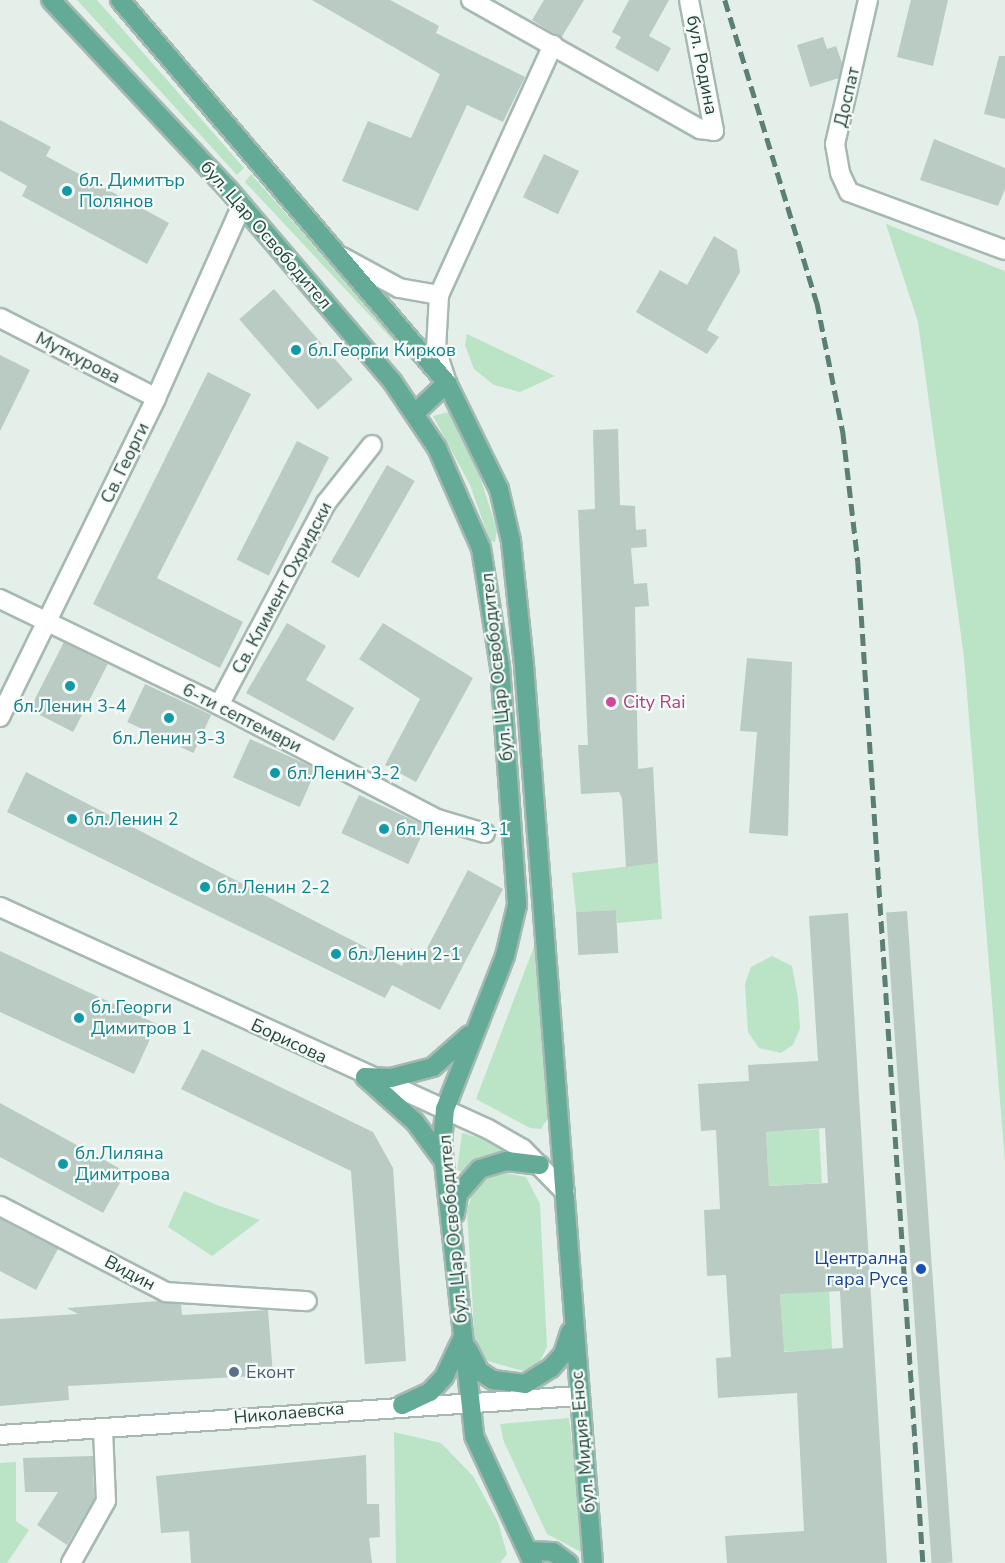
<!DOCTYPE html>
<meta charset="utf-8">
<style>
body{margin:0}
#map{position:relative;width:1005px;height:1563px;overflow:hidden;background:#e4efea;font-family:"Nunito Sans",sans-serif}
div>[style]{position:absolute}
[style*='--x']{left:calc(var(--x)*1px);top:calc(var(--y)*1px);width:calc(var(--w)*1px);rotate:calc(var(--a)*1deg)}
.green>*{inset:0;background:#bbe3c5;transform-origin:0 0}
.building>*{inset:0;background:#b9cbc3;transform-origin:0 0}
.roads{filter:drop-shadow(2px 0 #a6b8b2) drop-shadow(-2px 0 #a6b8b2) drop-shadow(0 2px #a6b8b2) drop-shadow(0 -2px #a6b8b2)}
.street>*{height:18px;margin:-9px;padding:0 9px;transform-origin:9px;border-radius:9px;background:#fff}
.secondary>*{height:18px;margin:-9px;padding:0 9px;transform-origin:9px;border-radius:9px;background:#fff}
.primary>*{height:18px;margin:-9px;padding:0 9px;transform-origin:9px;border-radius:9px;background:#63aa97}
.rail>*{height:4.5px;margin-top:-2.25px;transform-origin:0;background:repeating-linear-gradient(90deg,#5b7f75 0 12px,transparent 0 18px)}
.dots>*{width:16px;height:16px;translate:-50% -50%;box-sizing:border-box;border:3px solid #f6fbf8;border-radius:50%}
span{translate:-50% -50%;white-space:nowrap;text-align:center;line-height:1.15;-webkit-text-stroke:4.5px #f6fbf8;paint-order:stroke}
.street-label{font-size:18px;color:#21443a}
.culture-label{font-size:18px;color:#0d838f}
.left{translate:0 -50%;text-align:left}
.hotel-label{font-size:18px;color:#b23c85}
.transit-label{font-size:18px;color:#164399}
.right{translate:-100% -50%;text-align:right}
.service-label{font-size:18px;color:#4e5e75}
</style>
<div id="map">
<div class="green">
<div style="clip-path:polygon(77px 0,97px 0,244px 168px,237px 175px)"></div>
<div style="clip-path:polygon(251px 174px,366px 304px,419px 368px,245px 182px)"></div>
<div style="clip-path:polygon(886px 224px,1005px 271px,1005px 1162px,964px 657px,918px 322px)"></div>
<div style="clip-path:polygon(467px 334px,555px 376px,520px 392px,494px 385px,474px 369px,465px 345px)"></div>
<div style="clip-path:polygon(449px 412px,475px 461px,497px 530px,495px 542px,490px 541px,470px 485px,433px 416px)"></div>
<div style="clip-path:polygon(658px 863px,662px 919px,617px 923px,616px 910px,576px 912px,572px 873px)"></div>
<div style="clip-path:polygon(537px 939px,548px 1118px,541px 1129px,530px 1128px,476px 1099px)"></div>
<div style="clip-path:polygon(772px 956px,792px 966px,798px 998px,800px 1028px,793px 1045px,781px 1053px,759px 1048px,748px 1032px,745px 984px,751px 967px)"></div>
<div style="left:819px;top:1129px;width:54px;height:53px;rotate:87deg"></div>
<div style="clip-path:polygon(462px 1133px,505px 1145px,507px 1150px,484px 1157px,462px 1172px,457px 1170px)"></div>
<div style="clip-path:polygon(501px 1172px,526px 1177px,540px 1204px,547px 1347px,539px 1363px,523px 1371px,488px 1361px,475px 1345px,467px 1211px,472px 1195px,484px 1181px)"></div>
<div style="clip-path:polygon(184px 1191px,217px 1205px,260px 1220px,212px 1256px,168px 1227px)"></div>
<div style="left:829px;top:1291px;width:58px;height:49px;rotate:87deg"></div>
<div style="clip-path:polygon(569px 1418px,575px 1469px,581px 1552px,547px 1534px,504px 1442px,500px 1424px)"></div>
<div style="clip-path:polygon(394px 1432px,441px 1443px,473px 1476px,498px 1522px,507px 1554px,500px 1563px,396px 1563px)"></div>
<div style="clip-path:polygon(16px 1462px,16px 1521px,29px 1530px,7px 1563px,0 1563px,0 1463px)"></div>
</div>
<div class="building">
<div style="clip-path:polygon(312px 0,390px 0,439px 26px,436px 33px,525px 77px,503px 122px,467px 105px,418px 211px,342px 181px,368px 121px,411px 138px,440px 74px)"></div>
<div style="clip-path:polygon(544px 0,584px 0,561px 38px,532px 20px)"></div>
<div style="clip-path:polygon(629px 0,669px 0,649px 36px,671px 48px,658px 72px,615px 48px,621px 37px,612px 32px)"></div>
<div style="clip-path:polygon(911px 0,948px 0,933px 66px,897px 57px)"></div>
<div style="clip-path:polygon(823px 37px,827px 49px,836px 46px,842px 63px,839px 78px,810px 87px,797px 45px)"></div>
<div style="clip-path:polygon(999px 56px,1005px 56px,1005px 119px,984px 114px)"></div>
<div style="clip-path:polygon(0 120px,51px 147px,46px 156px,169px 223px,147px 264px,22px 196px,27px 186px,0 171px)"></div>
<div style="clip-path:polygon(934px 139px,1005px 168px,1005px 189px,998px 206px,920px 180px)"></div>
<div style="left:544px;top:154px;width:39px;height:48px;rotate:26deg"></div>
<div style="clip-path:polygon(714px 236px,737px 250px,740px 272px,707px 330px,719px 337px,707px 354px,636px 312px,660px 270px,687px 285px)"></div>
<div style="left:274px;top:289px;width:120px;height:46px;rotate:49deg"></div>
<div style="clip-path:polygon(0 355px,30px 370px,0 431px)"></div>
<div style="clip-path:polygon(208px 372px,251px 394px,157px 578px,243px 622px,220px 668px,93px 604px)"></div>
<div style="clip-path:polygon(618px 429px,620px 505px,635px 506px,636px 530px,646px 529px,647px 547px,631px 548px,634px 584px,647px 583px,649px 606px,635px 607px,638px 769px,653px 767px,658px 863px,626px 867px,622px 798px,619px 792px,581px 794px,578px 745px,588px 745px,578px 510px,595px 509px,593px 430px)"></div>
<div style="left:297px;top:441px;width:36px;height:133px;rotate:27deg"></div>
<div style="left:387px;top:465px;width:32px;height:112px;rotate:30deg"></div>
<div style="clip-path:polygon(287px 623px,326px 646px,306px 680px,354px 708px,334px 741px,246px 693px)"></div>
<div style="clip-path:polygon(383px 623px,473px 678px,416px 782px,385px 765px,420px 699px,359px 659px)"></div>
<div style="left:64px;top:642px;width:49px;height:76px;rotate:27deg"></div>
<div style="clip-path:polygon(747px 658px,792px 662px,788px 836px,749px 833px,757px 732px,740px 731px)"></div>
<div style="left:145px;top:684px;width:73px;height:42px;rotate:25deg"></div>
<div style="left:250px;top:739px;width:73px;height:42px;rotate:24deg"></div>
<div style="clip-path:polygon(26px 772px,402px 966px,411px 948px,424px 954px,468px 870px,503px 889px,440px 1010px,392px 985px,385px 998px,7px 812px)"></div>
<div style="left:359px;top:795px;width:74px;height:42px;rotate:25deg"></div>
<div style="left:616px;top:910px;width:43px;height:40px;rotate:87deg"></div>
<div style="left:907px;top:911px;width:653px;height:21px;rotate:86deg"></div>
<div style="clip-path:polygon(evenodd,848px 913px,887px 1563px,727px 1563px,725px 1536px,804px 1531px,797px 1393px,718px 1398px,716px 1358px,731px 1357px,726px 1275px,707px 1276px,704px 1210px,720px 1209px,716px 1130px,701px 1131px,698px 1084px,749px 1081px,748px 1065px,818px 1061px,809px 916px,848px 913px,825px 1128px,828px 1183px,769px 1186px,766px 1132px,825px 1128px,848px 913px,840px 1291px,843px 1348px,784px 1352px,780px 1294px,840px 1291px)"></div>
<div style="clip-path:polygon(0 951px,157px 1024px,134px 1074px,0 1012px)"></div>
<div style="clip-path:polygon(202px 1049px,373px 1132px,393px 1168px,406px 1361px,365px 1364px,351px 1171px,181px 1089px)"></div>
<div style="clip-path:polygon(0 1103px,126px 1172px,103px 1213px,0 1157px)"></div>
<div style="clip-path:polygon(0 1219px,58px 1249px,36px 1290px,0 1271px)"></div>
<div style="clip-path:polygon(159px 1301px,181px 1304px,182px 1315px,268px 1310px,273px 1375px,68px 1386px,69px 1400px,0 1406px,0 1319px,78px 1314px,67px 1308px)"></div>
<div style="clip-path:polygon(366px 1455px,367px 1504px,379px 1504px,380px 1537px,369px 1538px,372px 1563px,191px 1563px,189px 1531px,161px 1533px,156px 1476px)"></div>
<div style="clip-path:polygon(93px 1456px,94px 1499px,67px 1545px,37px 1525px,58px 1492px,25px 1492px,23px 1458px)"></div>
</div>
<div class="roads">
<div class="street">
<div style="--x:471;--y:0;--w:263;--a:29.4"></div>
<div style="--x:700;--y:129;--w:14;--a:8"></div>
<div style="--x:714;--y:131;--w:133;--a:-100.8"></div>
<div style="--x:868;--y:0;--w:148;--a:102.9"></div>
<div style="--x:835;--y:144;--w:29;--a:80"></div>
<div style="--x:840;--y:173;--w:21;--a:65"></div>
<div style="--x:849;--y:192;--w:166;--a:20.4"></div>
<div style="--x:342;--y:257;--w:65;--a:28.5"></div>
<div style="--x:399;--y:288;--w:41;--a:9.9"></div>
<div style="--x:0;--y:318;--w:175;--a:27.1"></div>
<div style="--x:447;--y:383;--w:36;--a:-108"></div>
<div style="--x:436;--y:349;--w:54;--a:-86.8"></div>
<div style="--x:439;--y:295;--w:275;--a:-65.5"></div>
<div style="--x:0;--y:599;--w:243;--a:25.8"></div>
<div style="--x:219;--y:705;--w:246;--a:27.6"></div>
<div style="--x:437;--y:819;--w:50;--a:16.3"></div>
<div style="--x:219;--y:705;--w:229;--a:-62.1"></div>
<div style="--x:326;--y:503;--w:74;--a:-51.6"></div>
<div style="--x:0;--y:717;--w:355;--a:-63.9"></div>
<div style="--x:156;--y:398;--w:211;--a:-66"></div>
<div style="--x:0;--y:1206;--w:187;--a:27.4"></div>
<div style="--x:166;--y:1292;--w:141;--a:3.7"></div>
<div style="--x:71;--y:1563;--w:71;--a:-60.6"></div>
<div style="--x:106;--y:1501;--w:72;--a:-92.4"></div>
</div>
<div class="secondary">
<div style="--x:0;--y:907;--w:536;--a:24.46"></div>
<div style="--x:488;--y:1129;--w:40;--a:29.7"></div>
<div style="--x:523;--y:1149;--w:60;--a:45.7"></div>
<div style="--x:0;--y:1435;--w:579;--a:-3.86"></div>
</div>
<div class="primary">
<div style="--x:51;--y:0;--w:259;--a:46.9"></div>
<div style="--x:228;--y:189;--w:253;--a:49.5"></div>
<div style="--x:392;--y:381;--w:81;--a:56.1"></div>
<div style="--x:437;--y:448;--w:109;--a:66.3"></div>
<div style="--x:481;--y:548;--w:120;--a:80.9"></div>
<div style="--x:500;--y:666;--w:240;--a:85.9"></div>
<div style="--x:517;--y:905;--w:52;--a:103.2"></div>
<div style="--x:505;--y:956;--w:164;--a:111.4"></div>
<div style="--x:445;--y:1109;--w:35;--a:95"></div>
<div style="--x:442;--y:1144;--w:294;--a:83.7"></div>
<div style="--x:474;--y:1436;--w:140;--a:65.1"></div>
<div style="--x:120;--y:0;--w:504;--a:49.51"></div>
<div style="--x:447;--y:383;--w:118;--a:63.9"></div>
<div style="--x:499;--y:489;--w:53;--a:77"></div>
<div style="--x:511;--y:541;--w:125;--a:84"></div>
<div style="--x:524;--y:665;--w:901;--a:85.61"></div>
<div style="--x:415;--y:413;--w:44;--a:-43.2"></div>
<div style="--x:365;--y:1077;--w:26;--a:2"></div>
<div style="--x:391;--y:1078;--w:43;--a:-14.7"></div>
<div style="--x:433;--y:1067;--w:48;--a:-41.6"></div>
<div style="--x:365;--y:1077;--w:67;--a:42"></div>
<div style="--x:415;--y:1122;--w:47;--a:53.6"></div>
<div style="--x:455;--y:1214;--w:20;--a:-81"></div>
<div style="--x:458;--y:1194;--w:33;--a:-49"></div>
<div style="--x:480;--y:1169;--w:28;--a:-17"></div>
<div style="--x:507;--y:1161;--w:33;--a:7"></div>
<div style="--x:468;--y:1349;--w:25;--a:63"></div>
<div style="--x:479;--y:1371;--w:17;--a:33"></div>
<div style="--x:493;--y:1380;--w:32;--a:7"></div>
<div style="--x:525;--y:1384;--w:31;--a:-32"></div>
<div style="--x:551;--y:1368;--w:18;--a:-49"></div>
<div style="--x:563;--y:1354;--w:23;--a:-72"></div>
<div style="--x:402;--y:1405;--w:31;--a:-25"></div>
<div style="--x:430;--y:1392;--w:21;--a:-47"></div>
<div style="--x:444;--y:1377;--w:42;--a:-64.7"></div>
<div style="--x:528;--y:1551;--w:25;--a:2"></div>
<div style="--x:553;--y:1552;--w:19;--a:36"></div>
</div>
</div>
<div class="rail">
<div style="--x:725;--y:0;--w:316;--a:73.1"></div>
<div style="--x:817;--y:302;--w:133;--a:78.7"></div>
<div style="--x:843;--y:432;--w:131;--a:83.4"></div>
<div style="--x:858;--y:562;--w:1003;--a:86.28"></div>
</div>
<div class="dots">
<div style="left:67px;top:191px;background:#0f9aa8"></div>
<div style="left:296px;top:350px;background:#0f9aa8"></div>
<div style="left:70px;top:686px;background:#0f9aa8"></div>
<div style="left:611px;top:702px;background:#d1479c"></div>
<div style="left:169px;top:718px;background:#0f9aa8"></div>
<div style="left:275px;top:773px;background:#0f9aa8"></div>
<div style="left:72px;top:819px;background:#0f9aa8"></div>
<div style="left:384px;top:829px;background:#0f9aa8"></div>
<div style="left:205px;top:887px;background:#0f9aa8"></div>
<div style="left:336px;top:954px;background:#0f9aa8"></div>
<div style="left:79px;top:1018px;background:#0f9aa8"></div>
<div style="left:63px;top:1164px;background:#0f9aa8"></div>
<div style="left:921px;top:1269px;background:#1a4fb4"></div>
<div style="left:234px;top:1372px;background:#5c6f8a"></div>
</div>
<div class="street-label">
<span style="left:702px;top:65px;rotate:79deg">бул. Родина</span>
<span style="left:847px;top:97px;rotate:-77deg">Доспат</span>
<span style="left:266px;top:235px;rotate:49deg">бул. Цар Освободител</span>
<span style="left:78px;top:358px;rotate:27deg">Муткурова</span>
<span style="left:125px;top:463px;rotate:-64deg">Св. Георги</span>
<span style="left:282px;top:588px;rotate:-62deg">Св. Климент Охридски</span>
<span style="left:497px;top:667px;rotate:-96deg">бул. Цар Освободител</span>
<span style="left:242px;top:718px;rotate:27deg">6-ти септември</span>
<span style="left:289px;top:1041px;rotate:25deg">Борисова</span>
<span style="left:453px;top:1229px;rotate:-95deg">бул. Цар Освободител</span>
<span style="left:130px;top:1273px;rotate:28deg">Видин</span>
<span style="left:289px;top:1413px;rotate:-5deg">Николаевска</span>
<span style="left:583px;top:1442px;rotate:-95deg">бул. Мидия-Енос</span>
</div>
<div class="culture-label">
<span class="left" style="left:79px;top:191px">бл. Димитър<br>Полянов</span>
<span class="left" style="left:308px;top:350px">бл.Георги Кирков</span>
<span style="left:70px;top:706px">бл.Ленин 3-4</span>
<span style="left:169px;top:738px">бл.Ленин 3-3</span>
<span class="left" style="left:287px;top:773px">бл.Ленин 3-2</span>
<span class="left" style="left:84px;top:819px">бл.Ленин 2</span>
<span class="left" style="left:396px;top:829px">бл.Ленин 3-1</span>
<span class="left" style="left:217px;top:887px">бл.Ленин 2-2</span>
<span class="left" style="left:348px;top:954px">бл.Ленин 2-1</span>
<span class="left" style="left:91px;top:1018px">бл.Георги<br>Димитров 1</span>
<span class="left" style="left:75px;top:1164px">бл.Лиляна<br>Димитрова</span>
</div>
<div class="hotel-label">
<span class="left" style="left:623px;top:702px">City Rai</span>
</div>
<div class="transit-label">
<span class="right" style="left:908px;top:1269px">Централна<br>гара Русе</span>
</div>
<div class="service-label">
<span class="left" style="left:246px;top:1372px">Еконт</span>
</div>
</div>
